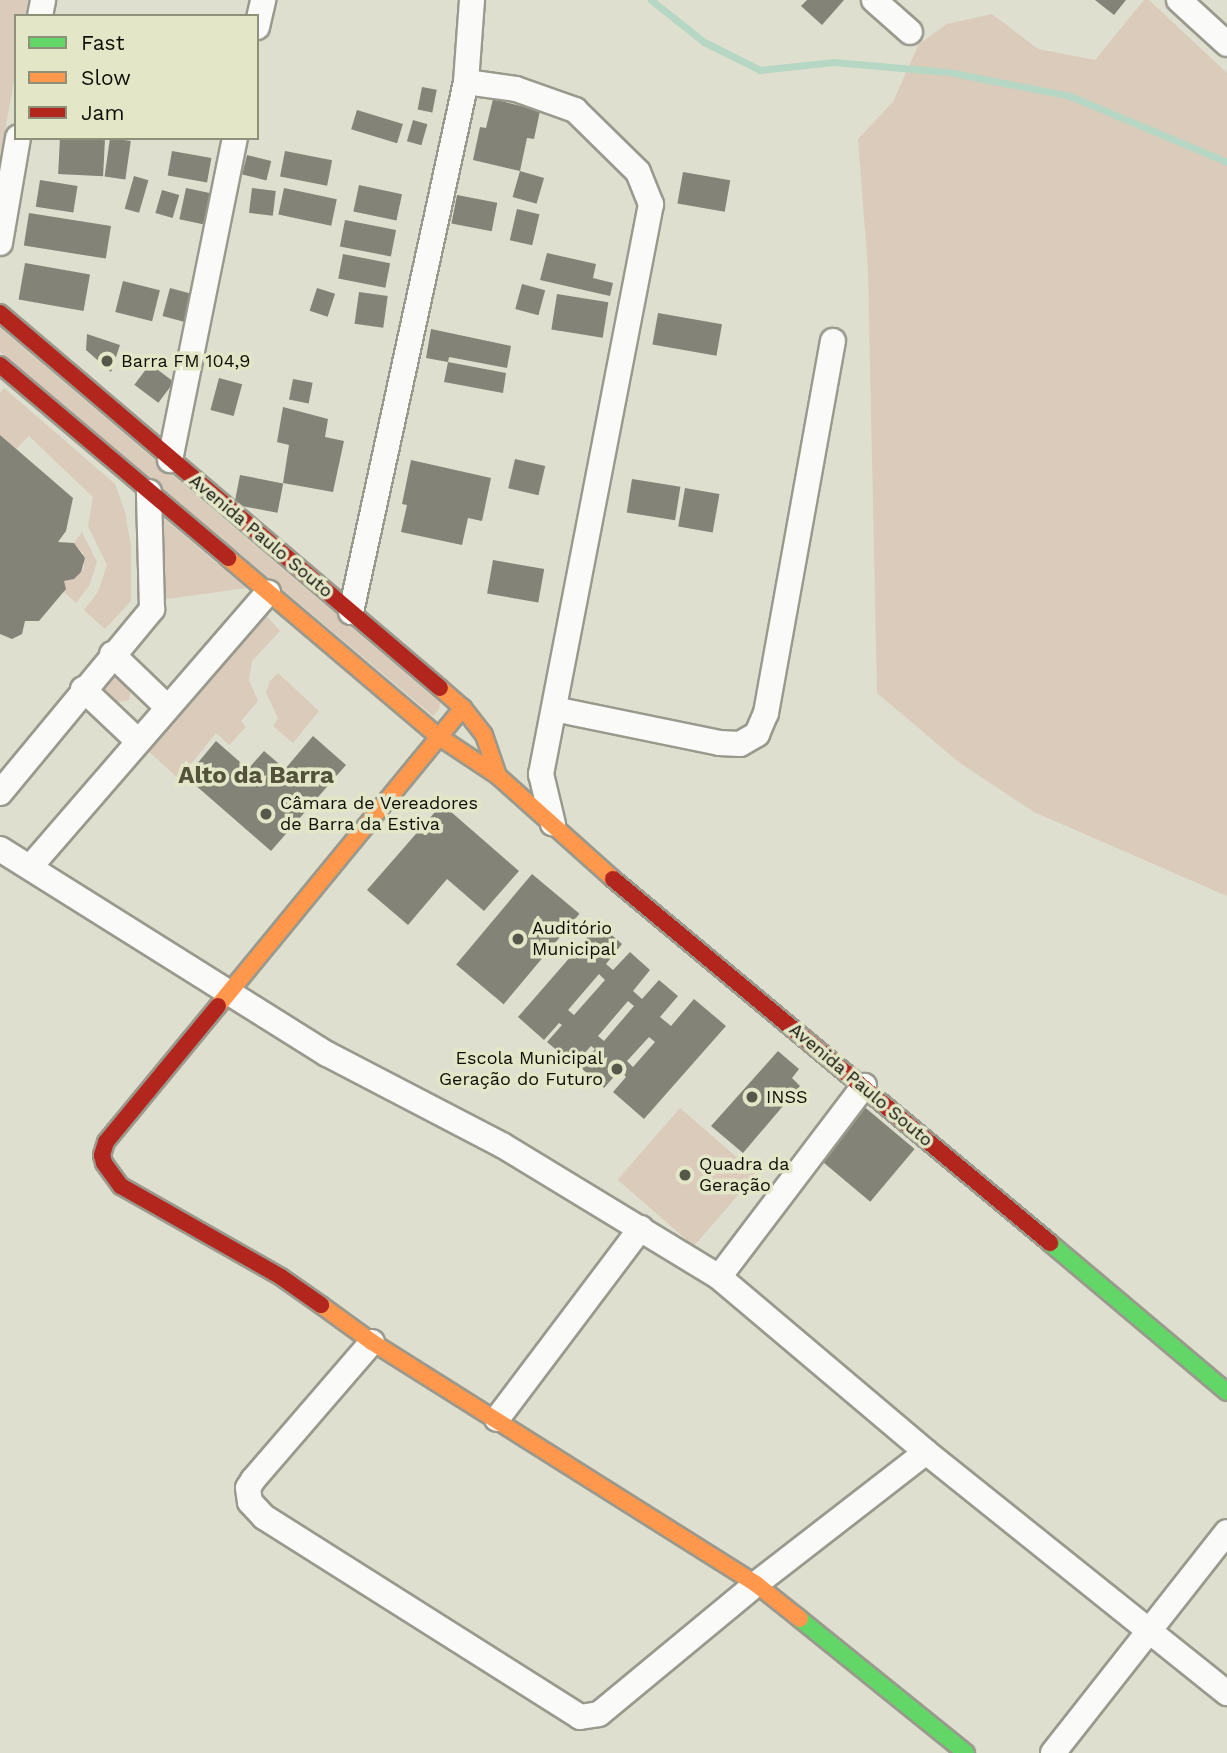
<!DOCTYPE html>
<meta charset="utf-8">
<style>
body{margin:0}
#map{position:relative;width:1227px;height:1753px;overflow:hidden;background:#dedfcf;font-family:"Work Sans",sans-serif}
div>[style]{position:absolute}
[style*='--x']{left:calc(var(--x)*1px);top:calc(var(--y)*1px);width:calc(var(--w)*1px);rotate:calc(var(--a)*1deg)}
.green>*{inset:0;background:#dacbbb;transform-origin:0 0}
.stream>*{height:7px;margin:-3.5px;padding:0 3.5px;transform-origin:3.5px;border-radius:3.5px;background:#b5d7c3}
.building>*{inset:0;background:#848377;transform-origin:0 0}
.roads{filter:drop-shadow(2px 0 #99998d) drop-shadow(-2px 0 #99998d) drop-shadow(0 2px #99998d) drop-shadow(0 -2px #99998d)}
.street>*{height:24px;margin:-12px;padding:0 12px;transform-origin:12px;border-radius:12px;background:#fafaf8}
.fast>*{height:16px;margin:-8px;padding:0 8px;transform-origin:8px;border-radius:8px;background:#63d668}
.slow>*{height:16px;margin:-8px;padding:0 8px;transform-origin:8px;border-radius:8px;background:#ff974d}
.jam>*{height:16px;margin:-8px;padding:0 8px;transform-origin:8px;border-radius:8px;background:#b3261e}
.dots>*{width:19px;height:19px;translate:-50% -50%;box-sizing:border-box;border:4px solid #e4e6c8;border-radius:50%}
span{translate:-50% -50%;white-space:nowrap;text-align:center;line-height:1.15;-webkit-text-stroke:7px #e4e6c8;paint-order:stroke}
.poi-label{font-size:18px;color:#0f0f06}
.left{translate:0 -50%;text-align:left}
.right{translate:-100% -50%;text-align:right}
.street-label{font-size:18px;color:#0f0f06}
.district-label{font-size:24px;color:#52533a;font-weight:700}
.legend{position:absolute;left:14px;top:14px;width:245px;height:126px;box-sizing:border-box;background:#e4e6c8;border:2px solid #8f907a;margin:0;padding:9px 12px;list-style:none;font-size:21px;color:#0f0f06}
.legend li{display:flex;align-items:center;gap:14px;height:35px}
.legend b{width:35px;border:2px solid #8f907a}
</style>
<div id="map">
<div class="green">
<div style="clip-path:polygon(0 0,28px 0,25px 16px,16px 16px,16px 70px,0 158px)"></div>
<div style="clip-path:polygon(1144px 0,1149px 0,1227px 73px,1227px 896px,1034px 812px,960px 763px,877px 693px,868px 269px,858px 139px,893px 102px,919px 44px,947px 24px,992px 14px,1038px 49px,1095px 60px)"></div>
<div style="clip-path:polygon(0 328px,440px 703px,439px 710px,433px 716px,0 352px)"></div>
<div style="clip-path:polygon(4px 388px,115px 484px,125px 512px,131px 546px,131px 601px,105px 629px,84px 610px,98px 592px,107px 565px,88px 526px,93px 497px,29px 436px,16px 449px,0 435px,0 393px)"></div>
<div style="clip-path:polygon(156px 512px,246px 588px,160px 600px)"></div>
<div style="clip-path:polygon(82px 532px,97px 562px,89px 586px,76px 603px,63px 591px,64px 581px,74px 579px,84px 568px,83px 553px,74px 543px)"></div>
<div style="clip-path:polygon(263px 612px,280px 631px,252px 661px,249px 680px,258px 701px,241px 721px,246px 727px,229px 745px,216px 733px,179px 779px,146px 749px)"></div>
<div style="clip-path:polygon(111px 671px,131px 689px,129px 700px,118px 702px,98px 686px)"></div>
<div style="clip-path:polygon(278px 673px,319px 711px,293px 743px,273px 726px,278px 718px,266px 693px,270px 681px)"></div>
<div style="left:680px;top:1108px;width:101px;height:95px;rotate:41deg"></div>
</div>
<div class="stream">
<div style="--x:651;--y:0;--w:68;--a:38.4"></div>
<div style="--x:704;--y:42;--w:63;--a:26.6"></div>
<div style="--x:760;--y:70;--w:74;--a:-6.2"></div>
<div style="--x:834;--y:62;--w:114;--a:5"></div>
<div style="--x:948;--y:72;--w:124;--a:11.1"></div>
<div style="--x:1070;--y:96;--w:170;--a:22.8"></div>
</div>
<div class="building">
<div style="clip-path:polygon(807px 0,844px 0,822px 25px,801px 6px)"></div>
<div style="clip-path:polygon(1095px 0,1126px 0,1114px 15px)"></div>
<div style="left:422px;top:87px;width:15px;height:23px;rotate:11deg"></div>
<div style="clip-path:polygon(493px 99px,540px 111px,534px 139px,527px 138px,520px 171px,473px 160px,480px 127px,486px 128px)"></div>
<div style="left:357px;top:110px;width:48px;height:20px;rotate:17deg"></div>
<div style="left:413px;top:120px;width:15px;height:22px;rotate:16deg"></div>
<div style="left:60px;top:138px;width:45px;height:36px;rotate:3deg"></div>
<div style="left:110px;top:138px;width:21px;height:39px;rotate:8deg"></div>
<div style="left:172px;top:151px;width:40px;height:25px;rotate:10deg"></div>
<div style="left:285px;top:151px;width:48px;height:26px;rotate:11deg"></div>
<div style="left:247px;top:155px;width:25px;height:20px;rotate:14deg"></div>
<div style="left:520px;top:171px;width:25px;height:27px;rotate:16deg"></div>
<div style="left:683px;top:172px;width:48px;height:32px;rotate:10deg"></div>
<div style="left:134px;top:176px;width:15px;height:34px;rotate:16deg"></div>
<div style="left:40px;top:180px;width:38px;height:27px;rotate:9deg"></div>
<div style="left:359px;top:185px;width:44px;height:27px;rotate:12deg"></div>
<div style="left:186px;top:188px;width:29px;height:32px;rotate:12deg"></div>
<div style="left:252px;top:188px;width:24px;height:25px;rotate:7deg"></div>
<div style="left:284px;top:188px;width:54px;height:27px;rotate:12deg"></div>
<div style="left:162px;top:190px;width:18px;height:24px;rotate:16deg"></div>
<div style="left:457px;top:195px;width:41px;height:29px;rotate:11deg"></div>
<div style="left:517px;top:209px;width:23px;height:32px;rotate:13deg"></div>
<div style="left:29px;top:213px;width:83px;height:33px;rotate:9deg"></div>
<div style="left:345px;top:220px;width:52px;height:27px;rotate:11deg"></div>
<div style="clip-path:polygon(547px 253px,596px 264px,593px 278px,613px 283px,610px 296px,540px 280px)"></div>
<div style="left:343px;top:254px;width:48px;height:25px;rotate:11deg"></div>
<div style="left:25px;top:263px;width:66px;height:37px;rotate:10deg"></div>
<div style="left:123px;top:281px;width:38px;height:32px;rotate:14deg"></div>
<div style="left:522px;top:284px;width:24px;height:26px;rotate:15deg"></div>
<div style="left:170px;top:288px;width:23px;height:29px;rotate:15deg"></div>
<div style="left:317px;top:288px;width:19px;height:24px;rotate:18deg"></div>
<div style="left:359px;top:292px;width:29px;height:32px;rotate:8deg"></div>
<div style="left:557px;top:294px;width:52px;height:36px;rotate:9deg"></div>
<div style="left:658px;top:313px;width:65px;height:32px;rotate:10deg"></div>
<div style="clip-path:polygon(431px 329px,511px 346px,507px 368px,449px 357px,448px 362px,506px 373px,503px 393px,444px 382px,448px 362px,426px 358px)"></div>
<div style="clip-path:polygon(87px 334px,120px 345px,111px 372px,86px 350px)"></div>
<div style="left:150px;top:364px;width:30px;height:26px;rotate:37deg"></div>
<div style="left:219px;top:378px;width:24px;height:33px;rotate:15deg"></div>
<div style="left:293px;top:379px;width:20px;height:21px;rotate:11deg"></div>
<div style="clip-path:polygon(283px 407px,328px 419px,325px 437px,344px 441px,333px 492px,283px 483px,289px 445px,277px 442px)"></div>
<div style="clip-path:polygon(0 435px,73px 498px,66px 531px,58px 542px,74px 543px,85px 558px,81px 572px,74px 579px,64px 581px,66px 589px,39px 621px,25px 621px,22px 634px,12px 639px,0 634px)"></div>
<div style="left:515px;top:459px;width:31px;height:30px;rotate:13deg"></div>
<div style="clip-path:polygon(411px 460px,491px 478px,482px 521px,468px 518px,462px 545px,401px 532px,407px 505px,402px 504px)"></div>
<div style="left:240px;top:475px;width:44px;height:30px;rotate:11deg"></div>
<div style="left:632px;top:479px;width:49px;height:34px;rotate:9deg"></div>
<div style="left:685px;top:488px;width:35px;height:39px;rotate:10deg"></div>
<div style="left:493px;top:560px;width:52px;height:34px;rotate:10deg"></div>
<div style="clip-path:polygon(313px 736px,346px 765px,271px 851px,186px 777px,216px 741px,248px 769px,264px 751px,285px 769px)"></div>
<div style="clip-path:polygon(442px 804px,519px 871px,484px 911px,447px 879px,408px 925px,367px 890px)"></div>
<div style="left:532px;top:874px;width:62px;height:118px;rotate:40deg"></div>
<div style="clip-path:polygon(evenodd,599px 924px,622px 944px,606px 964px,613px 970px,630px 952px,650px 970px,633px 991px,642px 999px,659px 980px,678px 996px,660px 1017px,671px 1026px,694px 999px,726px 1026px,644px 1119px,613px 1092px,626px 1077px,620px 1070px,604px 1088px,580px 1067px,595px 1049px,591px 1046px,574px 1065px,547px 1042px,562px 1025px,559px 1023px,544px 1040px,518px 1017px,599px 924px,599px 974px,605px 980px,574px 1015px,568px 1010px,599px 974px,599px 924px,628px 1001px,634px 1006px,604px 1041px,598px 1036px,628px 1001px,599px 924px,649px 1037px,655px 1042px,633px 1067px,627px 1061px,649px 1037px)"></div>
<div style="clip-path:polygon(778px 1051px,799px 1069px,792px 1078px,800px 1086px,743px 1153px,711px 1126px)"></div>
<div style="left:861px;top:1104px;width:70px;height:69px;rotate:40deg"></div>
</div>
<div class="roads">
<div class="street">
<div style="--x:874;--y:0;--w:48;--a:41.6"></div>
<div style="--x:1179;--y:0;--w:65;--a:42.5"></div>
<div style="--x:40;--y:16;--w:16;--a:-79"></div>
<div style="--x:257;--y:27;--w:28;--a:-77"></div>
<div style="--x:466;--y:82;--w:50;--a:8"></div>
<div style="--x:516;--y:89;--w:63;--a:19.6"></div>
<div style="--x:575;--y:110;--w:88;--a:44.5"></div>
<div style="--x:638;--y:172;--w:35;--a:68"></div>
<div style="--x:651;--y:204;--w:581;--a:100.92"></div>
<div style="--x:541;--y:774;--w:51;--a:76.5"></div>
<div style="--x:0;--y:243;--w:107;--a:-80.3"></div>
<div style="--x:170;--y:460;--w:328;--a:-78.6"></div>
<div style="--x:351;--y:612;--w:542;--a:-77.76"></div>
<div style="--x:466;--y:82;--w:82;--a:-85.8"></div>
<div style="--x:112;--y:654;--w:76;--a:43.9"></div>
<div style="--x:83;--y:689;--w:76;--a:43.4"></div>
<div style="--x:554;--y:709;--w:168;--a:11.6"></div>
<div style="--x:719;--y:743;--w:21;--a:3"></div>
<div style="--x:740;--y:744;--w:20;--a:-30"></div>
<div style="--x:757;--y:734;--w:23;--a:-67"></div>
<div style="--x:766;--y:713;--w:378;--a:-79.8"></div>
<div style="--x:0;--y:793;--w:239;--a:-50.4"></div>
<div style="--x:152;--y:609;--w:117;--a:-91.5"></div>
<div style="--x:0;--y:849;--w:386;--a:32.1"></div>
<div style="--x:327;--y:1054;--w:197;--a:27.5"></div>
<div style="--x:502;--y:1145;--w:254;--a:31.3"></div>
<div style="--x:719;--y:1277;--w:271;--a:40.2"></div>
<div style="--x:926;--y:1452;--w:386;--a:38.7"></div>
<div style="--x:31;--y:866;--w:362;--a:-49.1"></div>
<div style="--x:719;--y:1277;--w:240;--a:-52.8"></div>
<div style="--x:372;--y:1342;--w:182;--a:130.8"></div>
<div style="--x:253;--y:1480;--w:9;--a:122"></div>
<div style="--x:248;--y:1488;--w:14;--a:82"></div>
<div style="--x:250;--y:1502;--w:21;--a:47"></div>
<div style="--x:264;--y:1517;--w:374;--a:32.3"></div>
<div style="--x:580;--y:1717;--w:19;--a:-9"></div>
<div style="--x:599;--y:1714;--w:204;--a:-39.6"></div>
<div style="--x:756;--y:1584;--w:215;--a:-37.8"></div>
<div style="--x:497;--y:1419;--w:239;--a:-53"></div>
<div style="--x:1053;--y:1753;--w:281;--a:-51.8"></div>
</div>
<div class="fast">
<div style="--x:1050;--y:1243;--w:231;--a:40.1"></div>
<div style="--x:800;--y:1619;--w:213;--a:38.9"></div>
</div>
<div class="slow">
<div style="--x:228;--y:558;--w:275;--a:40.3"></div>
<div style="--x:438;--y:736;--w:72;--a:33.7"></div>
<div style="--x:498;--y:776;--w:154;--a:41.8"></div>
<div style="--x:440;--y:688;--w:30;--a:41"></div>
<div style="--x:463;--y:708;--w:34;--a:52"></div>
<div style="--x:484;--y:735;--w:43;--a:71.1"></div>
<div style="--x:218;--y:1006;--w:386;--a:-50.6"></div>
<div style="--x:321;--y:1305;--w:63;--a:36"></div>
<div style="--x:372;--y:1342;--w:454;--a:32.2"></div>
<div style="--x:756;--y:1584;--w:56;--a:38.5"></div>
</div>
<div class="jam">
<div style="--x:0;--y:313;--w:578;--a:40.44"></div>
<div style="--x:0;--y:365;--w:299;--a:40.2"></div>
<div style="--x:613;--y:879;--w:569;--a:39.79"></div>
<div style="--x:218;--y:1006;--w:176;--a:129.5"></div>
<div style="--x:106;--y:1142;--w:14;--a:107"></div>
<div style="--x:102;--y:1155;--w:8;--a:76"></div>
<div style="--x:104;--y:1163;--w:29;--a:54"></div>
<div style="--x:121;--y:1186;--w:184;--a:29.6"></div>
<div style="--x:281;--y:1277;--w:49;--a:35"></div>
</div>
</div>
<div class="dots">
<div style="left:107px;top:361px;background:#57584c"></div>
<div style="left:266px;top:814px;background:#57584c"></div>
<div style="left:518px;top:939px;background:#57584c"></div>
<div style="left:617px;top:1069px;background:#57584c"></div>
<div style="left:752px;top:1097px;background:#57584c"></div>
<div style="left:685px;top:1175px;background:#57584c"></div>
</div>
<div class="poi-label">
<span class="left" style="left:121px;top:361px">Barra FM 104,9</span>
<span class="left" style="left:280px;top:814px">Câmara de Vereadores<br>de Barra da Estiva</span>
<span class="left" style="left:532px;top:939px">Auditório<br>Municipal</span>
<span class="right" style="left:603px;top:1069px">Escola Municipal<br>Geração do Futuro</span>
<span class="left" style="left:766px;top:1097px">INSS</span>
<span class="left" style="left:699px;top:1175px">Quadra da<br>Geração</span>
</div>
<div class="street-label">
<span style="left:261px;top:536px;rotate:40deg">Avenida Paulo Souto</span>
<span style="left:861px;top:1085px;rotate:40deg">Avenida Paulo Souto</span>
</div>
<div class="district-label">
<span style="left:256px;top:776px">Alto da Barra</span>
</div>
<ul class="legend">
<li><b style="height:9px;background:#63d668"></b>Fast</li>
<li><b style="height:9px;background:#ff974d"></b>Slow</li>
<li><b style="height:9px;background:#b3261e"></b>Jam</li>
</ul>
</div>
